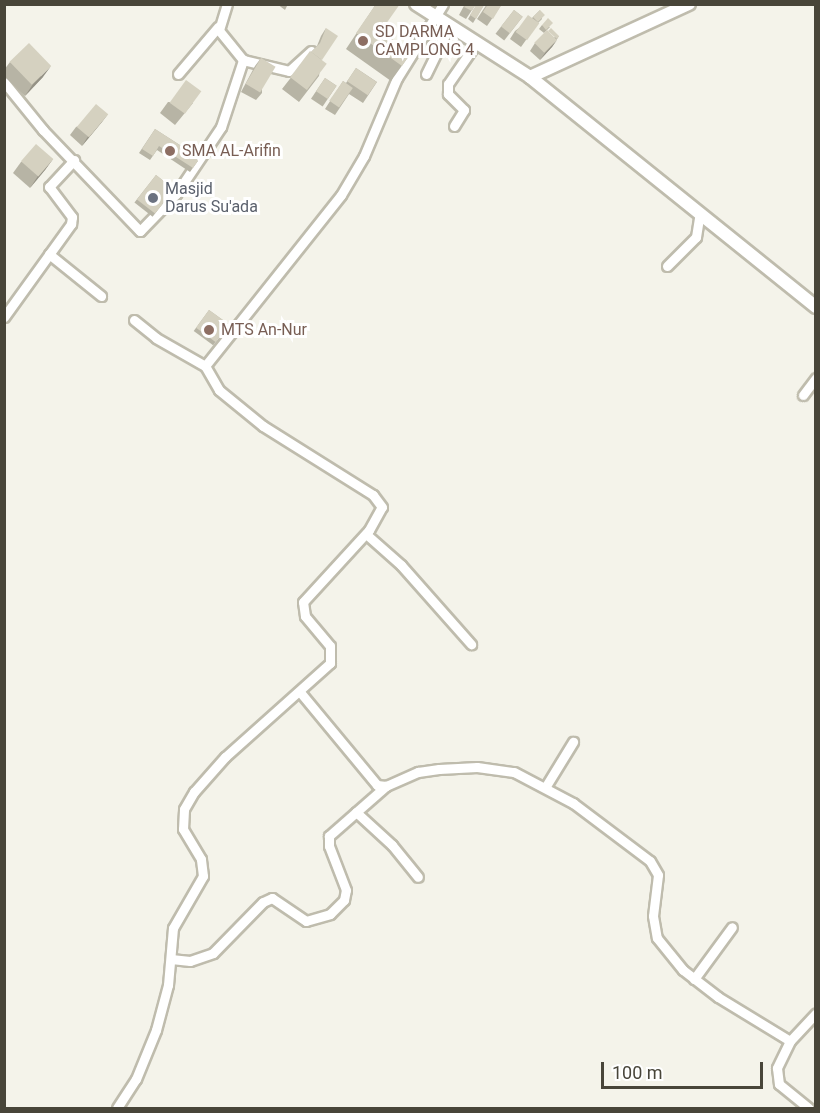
<!DOCTYPE html>
<style>
body{margin:0}
#map{position:relative;width:820px;height:1113px;overflow:hidden;background:#f4f3ea;font-family:Roboto,sans-serif}
div>[style]{position:absolute}
[style*='--x']{left:calc(var(--x)*1px);top:calc(var(--y)*1px);width:calc(var(--w)*1px);rotate:calc(var(--a)*1deg)}
.roads{filter:drop-shadow(2px 0 #bfbcad) drop-shadow(-2px 0 #bfbcad) drop-shadow(0 2px #bfbcad) drop-shadow(0 -2px #bfbcad)}
.minor>*{height:9px;margin:-4.5px;padding:0 4.5px;transform-origin:4.5px;border-radius:4.5px;background:#fff}
.tertiary>*{height:12px;margin:-6px;padding:0 6px;transform-origin:6px;border-radius:6px;background:#fff}
.wall>*{inset:0;background:#b7b4a5;transform-origin:0 0}
.shaded-wall>*{inset:0;background:#959286}
.building>*{inset:0;background:#d5d1c0;transform-origin:0 0}
.dots>*{width:16px;height:16px;translate:-50% -50%;box-sizing:border-box;border:3px solid #fff;border-radius:50%}
span{translate:-50% -50%;white-space:nowrap;text-align:center;line-height:1.15;-webkit-text-stroke:6px #fff;paint-order:stroke}
.education-label{font-size:16px;color:#785e54}
.left{translate:0 -50%;text-align:left}
.worship-label{font-size:16px;color:#5b616d}
.frame{position:absolute;inset:0;border:6px solid #484539;pointer-events:none}
.scale{position:absolute;left:601px;top:1062px;width:162px;height:27px;box-sizing:border-box;border:3px solid #484539;border-top:0;padding-left:8px;font-size:18px;line-height:21px;white-space:nowrap;color:#484539;-webkit-text-stroke:4px #fff;paint-order:stroke}
</style>
<div id="map">
<div class="roads">
<div class="minor">
<div style="--x:243;--y:60;--w:47;--a:13.4"></div>
<div style="--x:289;--y:71;--w:30;--a:-42"></div>
<div style="--x:178;--y:74;--w:62;--a:-49.6"></div>
<div style="--x:426;--y:74;--w:55;--a:-63.9"></div>
<div style="--x:4;--y:82;--w:62;--a:50.9"></div>
<div style="--x:43;--y:130;--w:140;--a:46.2"></div>
<div style="--x:140;--y:231;--w:52;--a:-45.8"></div>
<div style="--x:176;--y:194;--w:81;--a:-56.1"></div>
<div style="--x:221;--y:127;--w:71;--a:-71.8"></div>
<div style="--x:243;--y:60;--w:38;--a:-129"></div>
<div style="--x:219;--y:30;--w:27;--a:-73"></div>
<div style="--x:454;--y:126;--w:19;--a:-58"></div>
<div style="--x:464;--y:110;--w:23;--a:-135"></div>
<div style="--x:448;--y:94;--w:10;--a:-90"></div>
<div style="--x:448;--y:84;--w:51;--a:-55.4"></div>
<div style="--x:49;--y:254;--w:67;--a:38.9"></div>
<div style="--x:667;--y:266;--w:41;--a:-45"></div>
<div style="--x:696;--y:237;--w:24;--a:-81"></div>
<div style="--x:4;--y:317;--w:115;--a:-54.2"></div>
<div style="--x:71;--y:224;--w:7;--a:-82"></div>
<div style="--x:72;--y:217;--w:38;--a:-127"></div>
<div style="--x:49;--y:187;--w:37;--a:-47"></div>
<div style="--x:134;--y:320;--w:28;--a:39"></div>
<div style="--x:156;--y:338;--w:56;--a:29.7"></div>
<div style="--x:803;--y:395;--w:21;--a:-53"></div>
<div style="--x:366;--y:534;--w:47;--a:41.5"></div>
<div style="--x:401;--y:565;--w:106;--a:48.5"></div>
<div style="--x:300;--y:692;--w:121;--a:50.4"></div>
<div style="--x:377;--y:785;--w:9;--a:6"></div>
<div style="--x:386;--y:786;--w:35;--a:-24"></div>
<div style="--x:418;--y:772;--w:21;--a:-8"></div>
<div style="--x:439;--y:769;--w:38;--a:-3"></div>
<div style="--x:477;--y:767;--w:37;--a:8"></div>
<div style="--x:514;--y:772;--w:67;--a:27.7"></div>
<div style="--x:573;--y:803;--w:96;--a:37"></div>
<div style="--x:650;--y:861;--w:16;--a:60"></div>
<div style="--x:658;--y:875;--w:41;--a:97"></div>
<div style="--x:653;--y:916;--w:22;--a:80"></div>
<div style="--x:657;--y:938;--w:41;--a:50.9"></div>
<div style="--x:683;--y:970;--w:44;--a:37.6"></div>
<div style="--x:718;--y:997;--w:84;--a:31.4"></div>
<div style="--x:790;--y:1041;--w:30;--a:116"></div>
<div style="--x:777;--y:1068;--w:16;--a:83"></div>
<div style="--x:779;--y:1084;--w:38;--a:39"></div>
<div style="--x:546;--y:786;--w:52;--a:-58.5"></div>
<div style="--x:356;--y:812;--w:49;--a:42.5"></div>
<div style="--x:392;--y:845;--w:41;--a:50.9"></div>
<div style="--x:171;--y:959;--w:19;--a:6"></div>
<div style="--x:190;--y:961;--w:24;--a:-19"></div>
<div style="--x:213;--y:953;--w:71;--a:-45.6"></div>
<div style="--x:263;--y:902;--w:10;--a:-24"></div>
<div style="--x:272;--y:898;--w:41;--a:34.1"></div>
<div style="--x:306;--y:921;--w:25;--a:-16"></div>
<div style="--x:330;--y:914;--w:20;--a:-45"></div>
<div style="--x:344;--y:900;--w:10;--a:-79"></div>
<div style="--x:346;--y:890;--w:47;--a:-111.1"></div>
<div style="--x:329;--y:846;--w:10;--a:-90"></div>
<div style="--x:329;--y:836;--w:76;--a:-41.3"></div>
<div style="--x:694;--y:979;--w:64;--a:-53.8"></div>
<div style="--x:790;--y:1041;--w:38;--a:-47"></div>
<div style="--x:117;--y:1108;--w:35;--a:-57"></div>
<div style="--x:136;--y:1079;--w:53;--a:-67.8"></div>
<div style="--x:156;--y:1030;--w:47;--a:-75.1"></div>
<div style="--x:168;--y:985;--w:57;--a:-85"></div>
<div style="--x:173;--y:928;--w:60;--a:-60"></div>
<div style="--x:203;--y:876;--w:17;--a:-97"></div>
<div style="--x:201;--y:859;--w:35;--a:-121"></div>
<div style="--x:183;--y:829;--w:20;--a:-87"></div>
<div style="--x:184;--y:809;--w:20;--a:-60"></div>
<div style="--x:194;--y:792;--w:47;--a:-48.5"></div>
<div style="--x:225;--y:757;--w:141;--a:-41.8"></div>
<div style="--x:330;--y:663;--w:17;--a:-90"></div>
<div style="--x:330;--y:646;--w:39;--a:-130"></div>
<div style="--x:305;--y:616;--w:14;--a:-98"></div>
<div style="--x:303;--y:602;--w:98;--a:-47.5"></div>
<div style="--x:369;--y:530;--w:26;--a:-61"></div>
<div style="--x:382;--y:507;--w:15;--a:-127"></div>
<div style="--x:373;--y:495;--w:130;--a:-147.9"></div>
<div style="--x:263;--y:426;--w:57;--a:-140.7"></div>
<div style="--x:219;--y:390;--w:28;--a:-120"></div>
<div style="--x:205;--y:366;--w:218;--a:-51.5"></div>
<div style="--x:341;--y:195;--w:45;--a:-59.5"></div>
<div style="--x:364;--y:156;--w:85;--a:-67.1"></div>
<div style="--x:397;--y:78;--w:87;--a:-58.1"></div>
</div>
<div class="tertiary">
<div style="--x:416;--y:4;--w:135;--a:32.6"></div>
<div style="--x:530;--y:77;--w:367;--a:38.8"></div>
<div style="--x:530;--y:77;--w:175;--a:-24.7"></div>
</div>
</div>
<div class="wall">
<div style="clip-path:polygon(277px 4px,288px 4px,285px 10px)"></div>
<div style="clip-path:polygon(376px 4px,381px 31px,411px 53px,391px 81px,346px 49px)"></div>
<div style="clip-path:polygon(465px 4px,476px 4px,466px 19px,459px 15px)"></div>
<div style="clip-path:polygon(477px 4px,484px 5px,473px 23px,468px 19px)"></div>
<div style="clip-path:polygon(487px 4px,502px 4px,487px 26px,477px 19px)"></div>
<div style="left:514px;top:10px;width:11px;height:30px;rotate:38deg"></div>
<div style="clip-path:polygon(540px 10px,542px 19px,538px 23px,521px 47px,510px 39px,515px 31px,532px 18px)"></div>
<div style="clip-path:polygon(542px 25px,550px 27px,544px 33px,539px 29px)"></div>
<div style="clip-path:polygon(326px 28px,319px 76px,299px 102px,282px 89px,311px 52px,317px 46px,321px 36px)"></div>
<div style="clip-path:polygon(559px 36px,552px 47px,540px 60px,530px 51px,535px 43px)"></div>
<div style="clip-path:polygon(261px 58px,262px 93px,256px 100px,241px 92px,255px 66px)"></div>
<div style="clip-path:polygon(10px 62px,43px 77px,25px 96px,4px 76px,4px 70px)"></div>
<div style="clip-path:polygon(356px 68px,377px 82px,363px 103px,349px 94px,335px 115px,325px 109px,343px 81px,346px 83px)"></div>
<div style="left:325px;top:78px;width:14px;height:25px;rotate:34deg"></div>
<div style="clip-path:polygon(168px 102px,193px 103px,175px 125px,160px 113px)"></div>
<div style="clip-path:polygon(108px 114px,82px 146px,70px 135px,76px 127px)"></div>
<div style="clip-path:polygon(155px 129px,200px 158px,190px 172px,157px 150px,150px 160px,139px 153px)"></div>
<div style="clip-path:polygon(53px 159px,45px 170px,30px 188px,13px 173px,21px 162px)"></div>
<div style="left:156px;top:175px;width:23px;height:35px;rotate:38deg"></div>
<div style="left:209px;top:310px;width:24px;height:26px;rotate:36deg"></div>
</div>
<div class="shaded-wall">
<div style="clip-path:polygon(557px 40px,552px 47px,540px 60px,545px 53px)"></div>
<div style="clip-path:polygon(51px 66px,43px 77px,25px 96px,33px 84px)"></div>
<div style="clip-path:polygon(108px 114px,102px 122px,82px 146px,87px 138px)"></div>
<div style="clip-path:polygon(53px 159px,45px 170px,30px 188px,38px 176px)"></div>
</div>
<div class="building">
<div style="clip-path:polygon(376px 4px,400px 4px,381px 31px,411px 53px,402px 66px,356px 33px)"></div>
<div style="clip-path:polygon(466px 4px,476px 4px,472px 11px,464px 7px)"></div>
<div style="clip-path:polygon(477px 4px,484px 5px,476px 19px,470px 15px)"></div>
<div style="clip-path:polygon(488px 4px,502px 4px,493px 19px,483px 12px)"></div>
<div style="left:514px;top:10px;width:11px;height:21px;rotate:38deg"></div>
<div style="left:540px;top:10px;width:7px;height:10px;rotate:45deg"></div>
<div style="left:528px;top:15px;width:14px;height:21px;rotate:36deg"></div>
<div style="clip-path:polygon(548px 18px,553px 23px,546px 30px,542px 25px)"></div>
<div style="clip-path:polygon(326px 28px,338px 36px,322px 60px,311px 52px,320px 43px)"></div>
<div style="clip-path:polygon(551px 28px,559px 36px,557px 39px,548px 31px)"></div>
<div style="left:547px;top:30px;width:14px;height:18px;rotate:45deg"></div>
<div style="left:29px;top:43px;width:32px;height:27px;rotate:46deg"></div>
<div style="left:310px;top:51px;width:21px;height:33px;rotate:37deg"></div>
<div style="left:261px;top:58px;width:17px;height:30px;rotate:31deg"></div>
<div style="left:356px;top:68px;width:25px;height:16px;rotate:34deg"></div>
<div style="left:325px;top:78px;width:14px;height:16px;rotate:34deg"></div>
<div style="left:186px;top:80px;width:19px;height:28px;rotate:36deg"></div>
<div style="left:343px;top:81px;width:12px;height:24px;rotate:35deg"></div>
<div style="left:96px;top:104px;width:16px;height:30px;rotate:40deg"></div>
<div style="clip-path:polygon(155px 129px,200px 158px,193px 168px,159px 146px,153px 156px,142px 149px)"></div>
<div style="left:36px;top:144px;width:23px;height:23px;rotate:41deg"></div>
<div style="left:156px;top:175px;width:23px;height:31px;rotate:38deg"></div>
<div style="left:209px;top:310px;width:24px;height:22px;rotate:36deg"></div>
</div>
<div class="dots">
<div style="left:363px;top:41px;background:#8d6e63"></div>
<div style="left:170px;top:151px;background:#8d6e63"></div>
<div style="left:153px;top:198px;background:#6b7280"></div>
<div style="left:209px;top:330px;background:#8d6e63"></div>
</div>
<div class="education-label">
<span class="left" style="left:375px;top:41px">SD DARMA<br>CAMPLONG 4</span>
<span class="left" style="left:182px;top:151px">SMA AL-Arifin</span>
<span class="left" style="left:221px;top:330px">MTS An-Nur</span>
</div>
<div class="worship-label">
<span class="left" style="left:165px;top:198px">Masjid<br>Darus Su'ada</span>
</div>
<div class="frame"></div>
<div class="scale">100 m</div>
</div>
